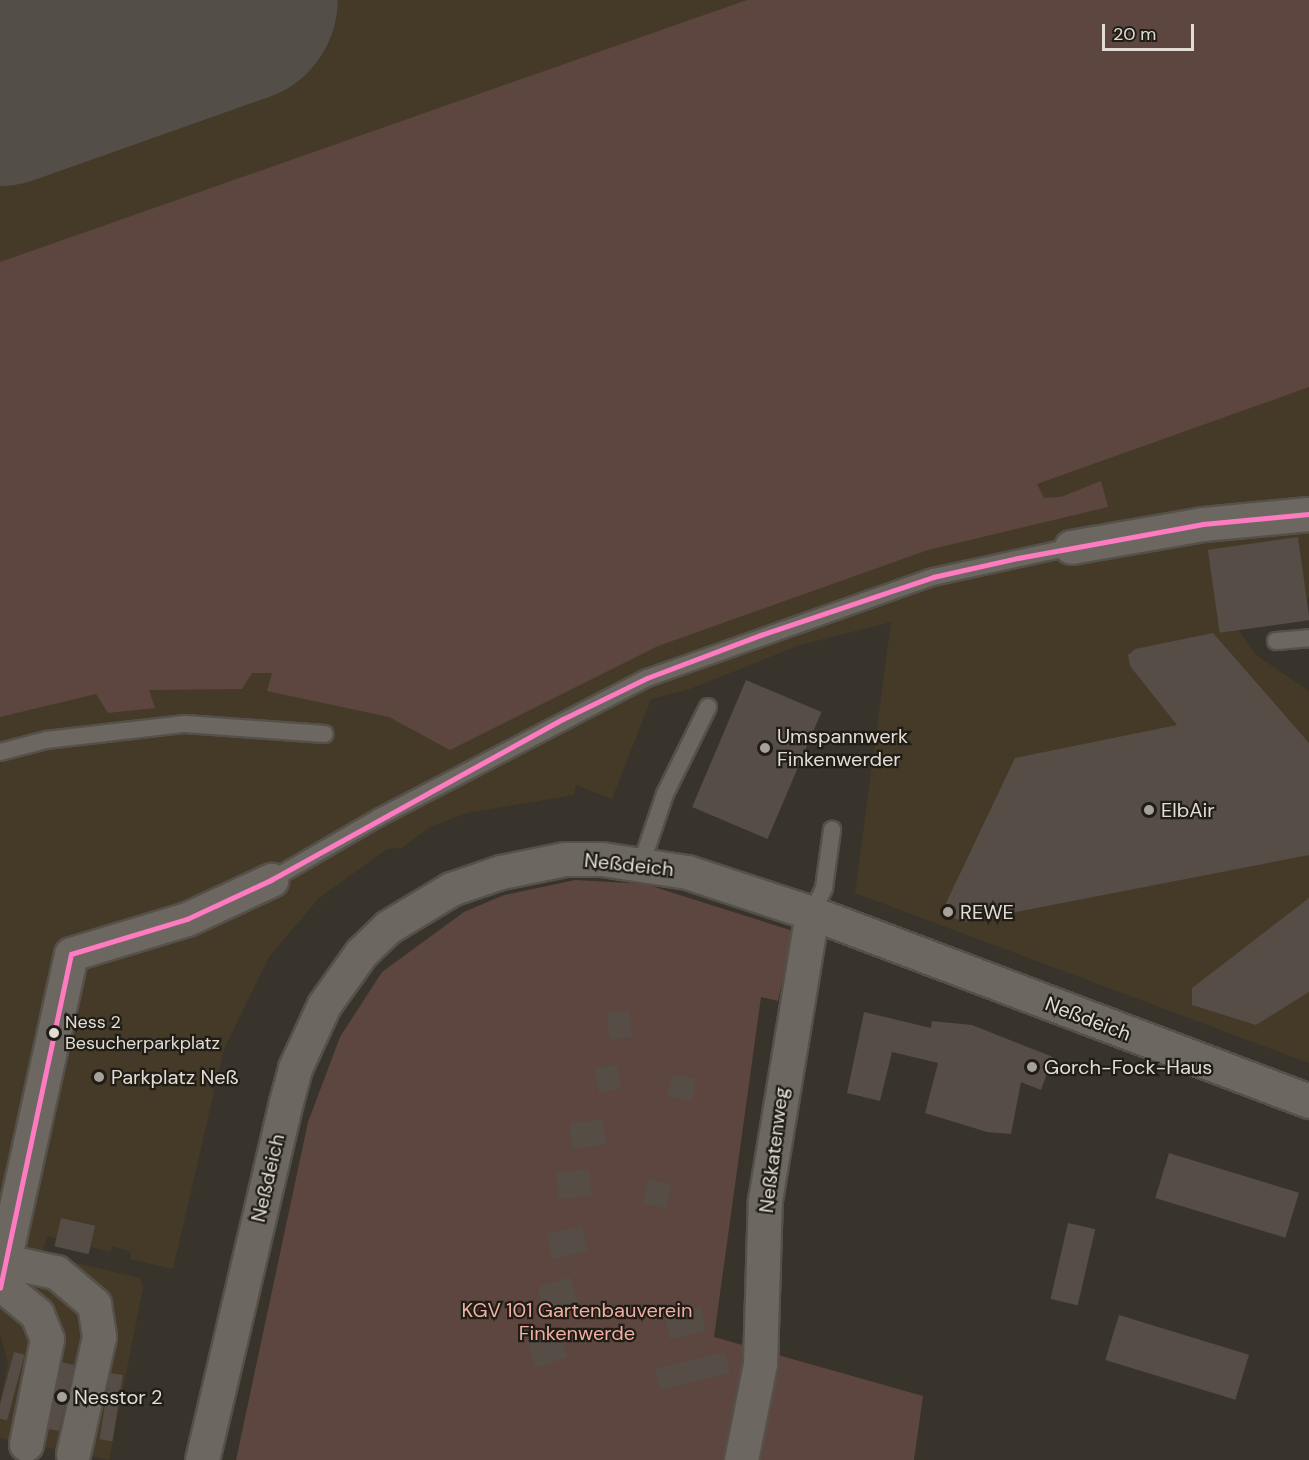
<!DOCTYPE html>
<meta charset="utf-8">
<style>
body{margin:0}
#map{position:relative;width:1309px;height:1460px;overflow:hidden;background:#38332b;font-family:"DM Sans",sans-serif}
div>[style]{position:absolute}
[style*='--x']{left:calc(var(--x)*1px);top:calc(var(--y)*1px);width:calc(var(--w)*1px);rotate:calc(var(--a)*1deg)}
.built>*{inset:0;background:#453a27}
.green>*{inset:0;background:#5d4640}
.runway>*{height:206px;margin:-103px;padding:0 103px;transform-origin:103px;border-radius:103px;background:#534e47}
.building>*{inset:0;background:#554d46;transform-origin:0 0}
.roads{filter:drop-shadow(2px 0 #55514a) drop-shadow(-2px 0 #55514a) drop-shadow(0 2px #55514a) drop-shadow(0 -2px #55514a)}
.lane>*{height:16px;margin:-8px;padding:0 8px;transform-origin:8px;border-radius:8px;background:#6c6861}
.street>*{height:33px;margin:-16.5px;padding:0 16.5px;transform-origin:16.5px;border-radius:16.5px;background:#6c6861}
.secondary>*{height:33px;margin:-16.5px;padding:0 16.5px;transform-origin:16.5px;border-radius:16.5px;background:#6c6861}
.bus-1>*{height:4.5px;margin:-2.25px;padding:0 2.25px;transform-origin:2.25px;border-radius:2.25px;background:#fe7ac1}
.dots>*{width:16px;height:16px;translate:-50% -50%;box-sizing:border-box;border:3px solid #201c16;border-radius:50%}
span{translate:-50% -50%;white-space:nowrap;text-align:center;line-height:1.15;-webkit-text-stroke:4.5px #201c16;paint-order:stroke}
.bus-label{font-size:18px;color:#e2ddd4}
.left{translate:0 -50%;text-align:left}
.poi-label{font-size:20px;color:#e2ddd4}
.street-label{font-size:20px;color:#e2ddd4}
.park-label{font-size:20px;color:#f0afa2}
.scale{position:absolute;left:1102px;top:24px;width:92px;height:27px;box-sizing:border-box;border:3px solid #e2ddd4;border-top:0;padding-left:8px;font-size:18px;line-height:21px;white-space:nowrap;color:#e2ddd4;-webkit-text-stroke:4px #201c16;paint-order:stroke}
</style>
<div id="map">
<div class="built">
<div style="clip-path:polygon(0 0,1309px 0,1309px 598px,1228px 615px,1256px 655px,1309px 691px,1309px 1063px,855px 893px,891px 622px,800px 645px,690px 689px,651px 699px,612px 799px,576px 785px,574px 795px,467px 813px,430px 827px,402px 848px,387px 849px,319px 898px,269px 957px,224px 1049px,173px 1269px,130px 1259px,131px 1252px,112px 1246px,111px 1252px,47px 1236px,42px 1255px,140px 1278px,143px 1288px,109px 1460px,0 1438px,0 1401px,8px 1363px,0 1333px)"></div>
</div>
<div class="green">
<div style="clip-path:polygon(747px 0,1309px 0,1309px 387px,1037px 484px,1044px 498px,1061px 497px,1101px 481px,1108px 507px,928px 550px,658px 646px,450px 750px,389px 717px,267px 691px,272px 673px,252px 673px,242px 689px,149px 690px,155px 708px,108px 713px,96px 694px,0 717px,0 262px)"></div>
<div style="clip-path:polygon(575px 880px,645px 884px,793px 931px,778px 1001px,761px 997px,714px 1337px,923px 1396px,914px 1460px,236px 1460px,308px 1122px,340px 1037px,382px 972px,464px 912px,504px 895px)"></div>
</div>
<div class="runway">
<div style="--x:0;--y:83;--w:249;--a:-19.5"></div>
</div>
<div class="building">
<div style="left:1298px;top:537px;width:84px;height:91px;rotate:82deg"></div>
<div style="clip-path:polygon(1213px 633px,1309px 743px,1309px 855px,965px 922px,954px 918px,946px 903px,1015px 758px,1177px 725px,1130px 666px,1128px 655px,1135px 649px)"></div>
<div style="left:746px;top:680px;width:82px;height:138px;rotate:23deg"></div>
<div style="clip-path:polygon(1309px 898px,1309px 992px,1256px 1025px,1192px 1005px,1192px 988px)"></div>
<div style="left:629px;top:1010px;width:27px;height:23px;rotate:82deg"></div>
<div style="clip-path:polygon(864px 1012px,931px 1028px,932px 1021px,972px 1025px,1053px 1057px,1041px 1090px,1021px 1082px,1011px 1134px,987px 1132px,925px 1113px,938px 1063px,892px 1052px,880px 1101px,847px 1093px)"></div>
<div style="left:617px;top:1064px;width:25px;height:23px;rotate:79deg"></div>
<div style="left:672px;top:1074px;width:25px;height:23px;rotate:12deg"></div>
<div style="left:603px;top:1119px;width:26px;height:34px;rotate:83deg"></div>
<div style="left:1169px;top:1153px;width:136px;height:47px;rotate:17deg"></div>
<div style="left:589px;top:1169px;width:27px;height:33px;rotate:84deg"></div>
<div style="left:648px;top:1179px;width:24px;height:25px;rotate:12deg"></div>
<div style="left:61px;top:1218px;width:35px;height:29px;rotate:13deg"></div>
<div style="left:1068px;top:1223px;width:28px;height:78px;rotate:13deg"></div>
<div style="left:582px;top:1226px;width:26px;height:36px;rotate:77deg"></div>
<div style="left:570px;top:1277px;width:27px;height:34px;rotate:73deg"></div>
<div style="left:701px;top:1307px;width:25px;height:37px;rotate:78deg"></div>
<div style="left:1119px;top:1315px;width:136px;height:47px;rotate:17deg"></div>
<div style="left:560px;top:1332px;width:27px;height:34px;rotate:73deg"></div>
<div style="left:14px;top:1352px;width:11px;height:68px;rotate:15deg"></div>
<div style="left:725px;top:1352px;width:22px;height:72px;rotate:77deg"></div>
<div style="clip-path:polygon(61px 1362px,74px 1365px,59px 1431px,48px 1429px)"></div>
<div style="left:110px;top:1373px;width:13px;height:67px;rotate:9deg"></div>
</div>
<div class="roads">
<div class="lane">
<div style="--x:1276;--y:641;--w:33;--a:-5"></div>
<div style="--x:0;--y:752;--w:48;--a:-14.6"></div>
<div style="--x:46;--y:740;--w:140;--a:-6.6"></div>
<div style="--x:185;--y:724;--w:140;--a:4.1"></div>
<div style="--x:642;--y:862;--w:72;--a:-71.3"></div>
<div style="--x:665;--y:794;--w:97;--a:-63.7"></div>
<div style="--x:271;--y:880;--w:124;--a:-30.1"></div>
<div style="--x:378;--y:818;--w:303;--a:-27.5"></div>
<div style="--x:647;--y:678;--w:303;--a:-19.5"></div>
<div style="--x:933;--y:577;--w:141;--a:-12.3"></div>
<div style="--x:812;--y:913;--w:28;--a:-64"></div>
<div style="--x:824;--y:888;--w:59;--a:-82.1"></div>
</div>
<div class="street">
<div style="--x:1071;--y:547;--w:134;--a:-9.9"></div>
<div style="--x:1203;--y:524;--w:106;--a:-5.4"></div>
<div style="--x:3;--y:1266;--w:15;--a:-8"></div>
<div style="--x:18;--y:1264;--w:39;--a:12"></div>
<div style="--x:56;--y:1272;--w:50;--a:40.1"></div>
<div style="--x:94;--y:1304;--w:33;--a:81"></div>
<div style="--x:99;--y:1337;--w:120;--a:102.5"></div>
<div style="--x:26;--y:1444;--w:107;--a:-78.7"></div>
<div style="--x:47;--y:1339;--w:27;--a:-112"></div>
<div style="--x:37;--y:1314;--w:44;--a:-140.5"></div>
<div style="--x:3;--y:1286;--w:20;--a:-90"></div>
<div style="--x:3;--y:1266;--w:319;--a:-77.7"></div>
<div style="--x:71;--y:954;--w:121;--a:-16.8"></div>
<div style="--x:187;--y:919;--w:93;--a:-24.9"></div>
<div style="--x:741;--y:1460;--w:98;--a:-78.8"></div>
<div style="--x:760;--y:1364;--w:164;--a:-88.3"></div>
<div style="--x:765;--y:1200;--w:291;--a:-80.7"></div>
</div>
<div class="secondary">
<div style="--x:202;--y:1460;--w:368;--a:-76.8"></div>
<div style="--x:286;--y:1102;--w:35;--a:-75"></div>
<div style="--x:295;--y:1068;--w:69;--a:-65.3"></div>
<div style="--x:324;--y:1005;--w:64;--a:-54.6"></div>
<div style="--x:361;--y:953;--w:37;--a:-44"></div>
<div style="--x:388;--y:927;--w:74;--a:-31.1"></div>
<div style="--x:451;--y:889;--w:53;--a:-18.8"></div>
<div style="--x:501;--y:872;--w:65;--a:-11.5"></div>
<div style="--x:565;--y:859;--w:37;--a:0"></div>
<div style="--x:602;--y:859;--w:86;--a:8.7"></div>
<div style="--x:687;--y:872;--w:132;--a:18.2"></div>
<div style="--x:812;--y:913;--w:531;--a:20.72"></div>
</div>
</div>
<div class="bus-1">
<div style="--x:0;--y:1288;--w:341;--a:-78"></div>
<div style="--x:71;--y:954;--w:121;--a:-16.8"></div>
<div style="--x:187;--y:919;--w:93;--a:-24.9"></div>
<div style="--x:271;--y:880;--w:333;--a:-28.9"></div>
<div style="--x:563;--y:719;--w:93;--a:-26"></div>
<div style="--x:647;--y:678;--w:122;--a:-20.7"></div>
<div style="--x:761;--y:635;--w:182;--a:-18.6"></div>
<div style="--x:933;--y:577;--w:87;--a:-12.6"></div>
<div style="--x:1018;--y:558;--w:188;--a:-10.4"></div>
<div style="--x:1203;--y:524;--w:106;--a:-5.4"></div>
</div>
<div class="dots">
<div style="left:765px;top:748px;background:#a6a299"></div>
<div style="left:1149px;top:810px;background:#a6a299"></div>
<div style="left:948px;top:912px;background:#a6a299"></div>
<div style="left:54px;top:1033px;background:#e2ddd4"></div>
<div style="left:1032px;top:1067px;background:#a6a299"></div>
<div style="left:99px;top:1077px;background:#a6a299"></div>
<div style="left:62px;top:1397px;background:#a6a299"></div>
</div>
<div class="bus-label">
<span class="left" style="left:65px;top:1033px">Ness 2<br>Besucherparkplatz</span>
</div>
<div class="poi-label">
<span class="left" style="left:777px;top:748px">Umspannwerk<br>Finkenwerder</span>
<span class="left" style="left:1161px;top:810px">ElbAir</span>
<span class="left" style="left:960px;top:912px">REWE</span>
<span class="left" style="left:1044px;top:1067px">Gorch-Fock-Haus</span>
<span class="left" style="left:111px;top:1077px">Parkplatz Neß</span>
<span class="left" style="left:74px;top:1397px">Nesstor 2</span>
</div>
<div class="street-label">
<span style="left:629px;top:865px;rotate:6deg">Neßdeich</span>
<span style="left:1088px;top:1019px;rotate:21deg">Neßdeich</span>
<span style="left:774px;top:1150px;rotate:-83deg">Neßkatenweg</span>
<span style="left:268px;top:1178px;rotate:-77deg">Neßdeich</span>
</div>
<div class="park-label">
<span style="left:577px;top:1322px">KGV 101 Gartenbauverein<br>Finkenwerde</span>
</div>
<div class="scale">20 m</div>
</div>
